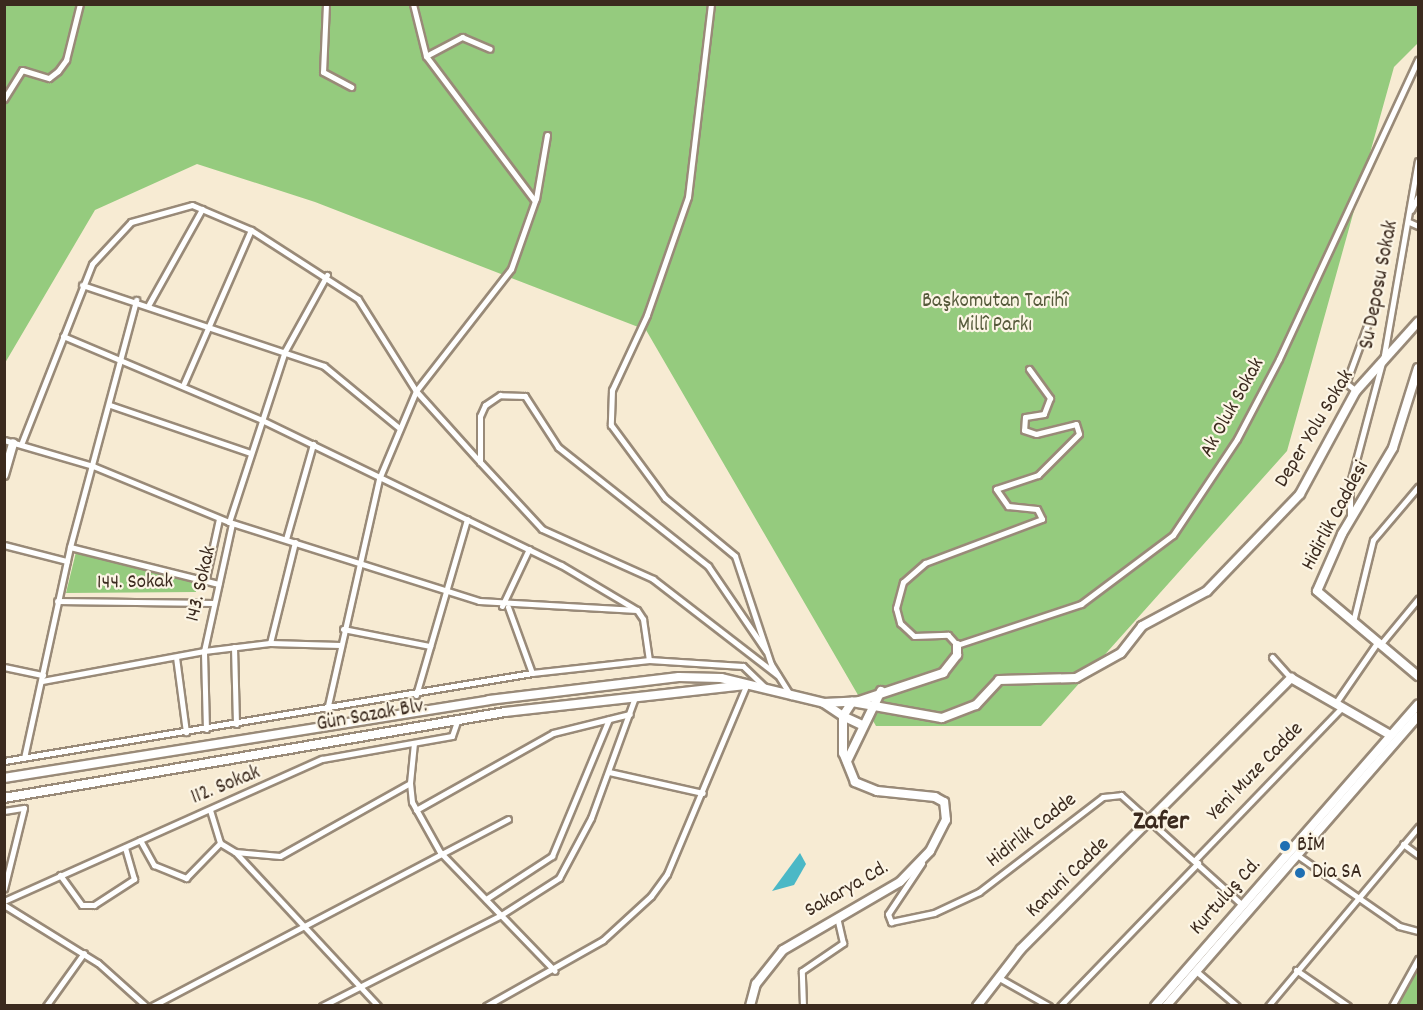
<!DOCTYPE html>
<meta charset="utf-8">
<style>
body{margin:0}
#map{position:relative;width:1423px;height:1010px;overflow:hidden;background:#f7ebd3;font-family:Dekko,sans-serif}
div>[style]{position:absolute}
[style*='--x']{left:calc(var(--x)*1px);top:calc(var(--y)*1px);width:calc(var(--w)*1px);rotate:calc(var(--a)*1deg)}
.green>*{inset:0;background:#95cb7e}
.water>*{inset:0;background:#4bb8c6}
.roads{filter:drop-shadow(2px 0 #998a78) drop-shadow(-2px 0 #998a78) drop-shadow(0 2px #998a78) drop-shadow(0 -2px #998a78)}
.street>*{height:5px;margin:-2.5px;padding:0 2.5px;transform-origin:2.5px;border-radius:2.5px;background:#fff}
.secondary>*{height:8px;margin:-4px;padding:0 4px;transform-origin:4px;border-radius:4px;background:#fff}
.primary>*{height:8px;margin:-4px;padding:0 4px;transform-origin:4px;border-radius:4px;background:#fff}
.dots>*{width:16px;height:16px;translate:-50% -50%;box-sizing:border-box;border:3px solid #fcf5e5;border-radius:50%}
span{translate:-50% -50%;white-space:nowrap;text-align:center;line-height:1.15;-webkit-text-stroke:4.5px #fcf5e5;paint-order:stroke}
.street-label{font-size:21px;color:#3b2a1e}
.park-label{font-size:21px;color:#565a3b}
.poi-label{font-size:21px;color:#3b2a1e}
.left{translate:0 -50%;text-align:left}
.district-label{font-size:27px;color:#3b2a1e;font-weight:700}
.frame{position:absolute;inset:0;border:6px solid #3b2a1e;pointer-events:none}
</style>
<div id="map">
<div class="green">
<div style="clip-path:polygon(5px 5px,1418px 5px,1418px 43px,1394px 67px,1287px 451px,1041px 726px,876px 726px,646px 330px,315px 202px,197px 164px,95px 210px,5px 363px)"></div>
<div style="clip-path:polygon(76px 552px,198px 579px,196px 592px,66px 593px)"></div>
<div style="clip-path:polygon(1418px 959px,1418px 1005px,1392px 1006px)"></div>
</div>
<div class="water">
<div style="clip-path:polygon(800px 853px,806px 864px,794px 885px,772px 891px)"></div>
</div>
<div class="roads">
<div class="street">
<div style="--x:326;--y:4;--w:68;--a:92.5"></div>
<div style="--x:323;--y:72;--w:32;--a:28"></div>
<div style="--x:413;--y:4;--w:54;--a:76"></div>
<div style="--x:426;--y:56;--w:181;--a:53.1"></div>
<div style="--x:535;--y:201;--w:72;--a:109.4"></div>
<div style="--x:511;--y:269;--w:155;--a:127.9"></div>
<div style="--x:416;--y:391;--w:96;--a:48"></div>
<div style="--x:711;--y:4;--w:194;--a:96.8"></div>
<div style="--x:688;--y:197;--w:125;--a:109.2"></div>
<div style="--x:647;--y:315;--w:83;--a:115"></div>
<div style="--x:612;--y:390;--w:35;--a:92"></div>
<div style="--x:611;--y:425;--w:91;--a:53.5"></div>
<div style="--x:665;--y:498;--w:91;--a:39.6"></div>
<div style="--x:735;--y:556;--w:114;--a:71.6"></div>
<div style="--x:771;--y:664;--w:38;--a:58"></div>
<div style="--x:426;--y:56;--w:41;--a:-27.8"></div>
<div style="--x:462;--y:37;--w:30;--a:23"></div>
<div style="--x:4;--y:99;--w:34;--a:-58"></div>
<div style="--x:22;--y:70;--w:28;--a:17"></div>
<div style="--x:49;--y:78;--w:11;--a:-38"></div>
<div style="--x:58;--y:71;--w:14;--a:-54"></div>
<div style="--x:66;--y:60;--w:58;--a:-76"></div>
<div style="--x:536;--y:199;--w:65;--a:-80.2"></div>
<div style="--x:1411;--y:210;--w:15;--a:-62"></div>
<div style="--x:1409;--y:222;--w:10;--a:24"></div>
<div style="--x:82;--y:285;--w:255;--a:18.5"></div>
<div style="--x:324;--y:366;--w:96;--a:39.5"></div>
<div style="--x:149;--y:304;--w:109;--a:-60.8"></div>
<div style="--x:63;--y:336;--w:216;--a:22.9"></div>
<div style="--x:262;--y:420;--w:332;--a:25.9"></div>
<div style="--x:561;--y:565;--w:86;--a:30.7"></div>
<div style="--x:1029;--y:369;--w:36;--a:54"></div>
<div style="--x:1050;--y:398;--w:17;--a:111"></div>
<div style="--x:1044;--y:414;--w:19;--a:171"></div>
<div style="--x:1025;--y:417;--w:13;--a:94"></div>
<div style="--x:1024;--y:430;--w:13;--a:18"></div>
<div style="--x:1036;--y:434;--w:41;--a:-14"></div>
<div style="--x:1076;--y:424;--w:10;--a:73"></div>
<div style="--x:1079;--y:434;--w:58;--a:135"></div>
<div style="--x:1038;--y:475;--w:44;--a:161.6"></div>
<div style="--x:996;--y:489;--w:21;--a:55"></div>
<div style="--x:1008;--y:506;--w:29;--a:6"></div>
<div style="--x:1037;--y:509;--w:11;--a:63"></div>
<div style="--x:1042;--y:519;--w:125;--a:159.4"></div>
<div style="--x:925;--y:563;--w:29;--a:139"></div>
<div style="--x:903;--y:582;--w:27;--a:105"></div>
<div style="--x:896;--y:608;--w:16;--a:75"></div>
<div style="--x:900;--y:623;--w:19;--a:43"></div>
<div style="--x:914;--y:636;--w:34;--a:-2"></div>
<div style="--x:948;--y:635;--w:13;--a:48"></div>
<div style="--x:957;--y:645;--w:131;--a:-18.3"></div>
<div style="--x:1081;--y:604;--w:115;--a:-36.9"></div>
<div style="--x:1173;--y:535;--w:115;--a:-56.3"></div>
<div style="--x:1237;--y:439;--w:90;--a:-62.3"></div>
<div style="--x:1279;--y:359;--w:330;--a:-65.1"></div>
<div style="--x:184;--y:383;--w:167;--a:-66.4"></div>
<div style="--x:1356;--y:391;--w:13;--a:-141"></div>
<div style="--x:1346;--y:383;--w:67;--a:-69.9"></div>
<div style="--x:110;--y:405;--w:148;--a:18.9"></div>
<div style="--x:4;--y:440;--w:93;--a:16.3"></div>
<div style="--x:93;--y:466;--w:147;--a:22.4"></div>
<div style="--x:229;--y:522;--w:262;--a:17.5"></div>
<div style="--x:479;--y:601;--w:158;--a:3.3"></div>
<div style="--x:637;--y:610;--w:11;--a:56"></div>
<div style="--x:643;--y:619;--w:41;--a:81.7"></div>
<div style="--x:22;--y:442;--w:191;--a:-68.5"></div>
<div style="--x:92;--y:264;--w:57;--a:-47.1"></div>
<div style="--x:131;--y:222;--w:63;--a:-15.6"></div>
<div style="--x:192;--y:205;--w:64;--a:23"></div>
<div style="--x:251;--y:230;--w:127;--a:32.8"></div>
<div style="--x:358;--y:299;--w:109;--a:57.8"></div>
<div style="--x:416;--y:391;--w:95;--a:112.8"></div>
<div style="--x:379;--y:479;--w:236;--a:102.7"></div>
<div style="--x:1350;--y:518;--w:35;--a:-90"></div>
<div style="--x:1350;--y:483;--w:132;--a:-75.1"></div>
<div style="--x:1384;--y:355;--w:197;--a:-80.1"></div>
<div style="--x:229;--y:522;--w:180;--a:-71.9"></div>
<div style="--x:285;--y:351;--w:87;--a:-61.1"></div>
<div style="--x:286;--y:539;--w:99;--a:-74.1"></div>
<div style="--x:4;--y:545;--w:65;--a:14.3"></div>
<div style="--x:70;--y:547;--w:153;--a:14"></div>
<div style="--x:206;--y:578;--w:60;--a:-77.6"></div>
<div style="--x:57;--y:601;--w:157;--a:0.7"></div>
<div style="--x:502;--y:606;--w:63;--a:-64.7"></div>
<div style="--x:508;--y:607;--w:70;--a:70"></div>
<div style="--x:1353;--y:622;--w:84;--a:-76.3"></div>
<div style="--x:1373;--y:540;--w:70;--a:-49.7"></div>
<div style="--x:343;--y:629;--w:89;--a:11.1"></div>
<div style="--x:270;--y:643;--w:104;--a:-76.1"></div>
<div style="--x:1380;--y:645;--w:60;--a:-50.4"></div>
<div style="--x:234;--y:647;--w:77;--a:88.5"></div>
<div style="--x:766;--y:651;--w:103;--a:-124.3"></div>
<div style="--x:708;--y:566;--w:191;--a:-141.6"></div>
<div style="--x:558;--y:447;--w:61;--a:-122.9"></div>
<div style="--x:525;--y:396;--w:25;--a:-178"></div>
<div style="--x:500;--y:395;--w:18;--a:146"></div>
<div style="--x:485;--y:405;--w:12;--a:114"></div>
<div style="--x:480;--y:416;--w:46;--a:90"></div>
<div style="--x:480;--y:462;--w:91;--a:47.2"></div>
<div style="--x:542;--y:529;--w:122;--a:24.2"></div>
<div style="--x:653;--y:579;--w:157;--a:37.7"></div>
<div style="--x:176;--y:657;--w:76;--a:82.4"></div>
<div style="--x:1272;--y:657;--w:28;--a:48"></div>
<div style="--x:4;--y:667;--w:40;--a:12"></div>
<div style="--x:42;--y:681;--w:165;--a:-10.5"></div>
<div style="--x:204;--y:651;--w:66;--a:-6.9"></div>
<div style="--x:270;--y:643;--w:70;--a:1.6"></div>
<div style="--x:416;--y:695;--w:183;--a:-73.8"></div>
<div style="--x:1335;--y:704;--w:74;--a:-55.5"></div>
<div style="--x:206;--y:729;--w:78;--a:-91.5"></div>
<div style="--x:204;--y:651;--w:130;--a:-77.6"></div>
<div style="--x:24;--y:758;--w:216;--a:-77.7"></div>
<div style="--x:70;--y:547;--w:256;--a:-75"></div>
<div style="--x:4;--y:761;--w:535;--a:-9.46"></div>
<div style="--x:532;--y:673;--w:118;--a:-6.3"></div>
<div style="--x:649;--y:660;--w:94;--a:3.7"></div>
<div style="--x:743;--y:666;--w:32;--a:44"></div>
<div style="--x:609;--y:772;--w:96;--a:12.6"></div>
<div style="--x:410;--y:783;--w:19;--a:84"></div>
<div style="--x:412;--y:802;--w:57;--a:60.8"></div>
<div style="--x:440;--y:852;--w:165;--a:46"></div>
<div style="--x:210;--y:810;--w:34;--a:73"></div>
<div style="--x:220;--y:843;--w:17;--a:31"></div>
<div style="--x:235;--y:852;--w:45;--a:5.1"></div>
<div style="--x:280;--y:856;--w:149;--a:-29.3"></div>
<div style="--x:410;--y:783;--w:40;--a:-84.3"></div>
<div style="--x:416;--y:810;--w:157;--a:-29.3"></div>
<div style="--x:553;--y:733;--w:79;--a:-13.9"></div>
<div style="--x:4;--y:811;--w:20;--a:-9"></div>
<div style="--x:24;--y:808;--w:83;--a:103.9"></div>
<div style="--x:140;--y:840;--w:29;--a:61"></div>
<div style="--x:154;--y:865;--w:35;--a:22"></div>
<div style="--x:186;--y:878;--w:49;--a:-45.8"></div>
<div style="--x:1403;--y:844;--w:19;--a:36"></div>
<div style="--x:235;--y:852;--w:210;--a:47.1"></div>
<div style="--x:1297;--y:855;--w:124;--a:34.8"></div>
<div style="--x:1399;--y:926;--w:20;--a:15"></div>
<div style="--x:1195;--y:860;--w:212;--a:-46.1"></div>
<div style="--x:922;--y:863;--w:61;--a:123.7"></div>
<div style="--x:888;--y:914;--w:9;--a:69"></div>
<div style="--x:891;--y:922;--w:44;--a:-11.8"></div>
<div style="--x:934;--y:913;--w:50;--a:-25"></div>
<div style="--x:979;--y:892;--w:156;--a:-37.5"></div>
<div style="--x:1103;--y:797;--w:18;--a:-6"></div>
<div style="--x:1121;--y:795;--w:162;--a:42.2"></div>
<div style="--x:60;--y:875;--w:37;--a:54"></div>
<div style="--x:82;--y:905;--w:12;--a:0"></div>
<div style="--x:94;--y:905;--w:48;--a:-33"></div>
<div style="--x:134;--y:879;--w:33;--a:-106"></div>
<div style="--x:486;--y:899;--w:79;--a:-33.1"></div>
<div style="--x:552;--y:856;--w:148;--a:-67.4"></div>
<div style="--x:4;--y:901;--w:348;--a:-24.1"></div>
<div style="--x:322;--y:759;--w:132;--a:-10"></div>
<div style="--x:452;--y:736;--w:18;--a:-71"></div>
<div style="--x:4;--y:905;--w:110;--a:31.7"></div>
<div style="--x:98;--y:963;--w:64;--a:41.9"></div>
<div style="--x:1296;--y:970;--w:63;--a:34.7"></div>
<div style="--x:1196;--y:971;--w:54;--a:40.5"></div>
<div style="--x:1001;--y:979;--w:55;--a:29.4"></div>
<div style="--x:46;--y:1006;--w:65;--a:-54.4"></div>
<div style="--x:152;--y:1006;--w:402;--a:-27.7"></div>
<div style="--x:322;--y:1006;--w:201;--a:-26.9"></div>
<div style="--x:501;--y:915;--w:69;--a:-32.5"></div>
<div style="--x:559;--y:878;--w:68;--a:-61.9"></div>
<div style="--x:591;--y:818;--w:129;--a:-70"></div>
<div style="--x:486;--y:1006;--w:134;--a:-29.4"></div>
<div style="--x:603;--y:940;--w:65;--a:-42.5"></div>
<div style="--x:651;--y:896;--w:27;--a:-54"></div>
<div style="--x:667;--y:874;--w:206;--a:-67.2"></div>
<div style="--x:803;--y:1006;--w:35;--a:-92"></div>
<div style="--x:802;--y:971;--w:50;--a:-34.3"></div>
<div style="--x:843;--y:943;--w:26;--a:-103"></div>
<div style="--x:1060;--y:1006;--w:199;--a:-46"></div>
<div style="--x:1268;--y:1006;--w:234;--a:-50"></div>
<div style="--x:1392;--y:1006;--w:54;--a:-61"></div>
</div>
<div class="secondary">
<div style="--x:1418;--y:368;--w:84;--a:107.4"></div>
<div style="--x:1393;--y:448;--w:100;--a:120.7"></div>
<div style="--x:1342;--y:534;--w:62;--a:113.7"></div>
<div style="--x:1317;--y:591;--w:132;--a:40.1"></div>
<div style="--x:4;--y:475;--w:33;--a:-74"></div>
<div style="--x:862;--y:725;--w:21;--a:-155"></div>
<div style="--x:843;--y:716;--w:17;--a:-57"></div>
<div style="--x:852;--y:702;--w:91;--a:10.1"></div>
<div style="--x:942;--y:718;--w:36;--a:-21"></div>
<div style="--x:976;--y:705;--w:34;--a:-47"></div>
<div style="--x:999;--y:680;--w:77;--a:-1.5"></div>
<div style="--x:1076;--y:678;--w:51;--a:-29.1"></div>
<div style="--x:1121;--y:653;--w:34;--a:-52"></div>
<div style="--x:1142;--y:626;--w:74;--a:-28.3"></div>
<div style="--x:1207;--y:591;--w:134;--a:-46.2"></div>
<div style="--x:1300;--y:494;--w:117;--a:-61.5"></div>
<div style="--x:1356;--y:391;--w:93;--a:-48.1"></div>
<div style="--x:847;--y:761;--w:78;--a:-64.1"></div>
<div style="--x:4;--y:778;--w:491;--a:-9.1"></div>
<div style="--x:489;--y:700;--w:191;--a:-6.9"></div>
<div style="--x:679;--y:677;--w:42;--a:1.4"></div>
<div style="--x:721;--y:678;--w:106;--a:13.6"></div>
<div style="--x:824;--y:703;--w:35;--a:-3"></div>
<div style="--x:859;--y:701;--w:89;--a:-18.4"></div>
<div style="--x:943;--y:673;--w:23;--a:-52"></div>
<div style="--x:957;--y:655;--w:10;--a:-90"></div>
<div style="--x:4;--y:798;--w:508;--a:-9.74"></div>
<div style="--x:505;--y:712;--w:242;--a:-6.4"></div>
<div style="--x:750;--y:1006;--w:23;--a:-75"></div>
<div style="--x:756;--y:984;--w:43;--a:-51.5"></div>
<div style="--x:783;--y:950;--w:135;--a:-30.2"></div>
<div style="--x:900;--y:882;--w:43;--a:-45.9"></div>
<div style="--x:930;--y:851;--w:35;--a:-63"></div>
<div style="--x:946;--y:820;--w:18;--a:-96"></div>
<div style="--x:944;--y:802;--w:10;--a:-151"></div>
<div style="--x:935;--y:797;--w:58;--a:-174.1"></div>
<div style="--x:877;--y:791;--w:24;--a:-158"></div>
<div style="--x:855;--y:782;--w:31;--a:-112"></div>
<div style="--x:843;--y:753;--w:37;--a:-90"></div>
<div style="--x:843;--y:716;--w:23;--a:-146"></div>
<div style="--x:977;--y:1006;--w:72;--a:-52.3"></div>
<div style="--x:1021;--y:949;--w:383;--a:-45.1"></div>
<div style="--x:1291;--y:678;--w:114;--a:29.9"></div>
</div>
<div class="primary">
<div style="--x:1155;--y:1006;--w:400;--a:-48.9"></div>
<div style="--x:1166;--y:1006;--w:384;--a:-49"></div>
</div>
</div>
<div class="dots">
<div style="left:1285px;top:846px;background:#1f6fb2"></div>
<div style="left:1300px;top:873px;background:#1f6fb2"></div>
</div>
<div class="street-label">
<span style="left:1380px;top:285px;rotate:-79deg">Su Deposu Sokak</span>
<span style="left:1233px;top:408px;rotate:-61deg">Ak Oluk Sokak</span>
<span style="left:1315px;top:429px;rotate:-59deg">Deper Yolu Sokak</span>
<span style="left:1336px;top:516px;rotate:-62deg">Hidirlik Caddesi</span>
<span style="left:135px;top:583px;rotate:-1deg">144. Sokak</span>
<span style="left:202px;top:584px;rotate:-77deg">143. Sokak</span>
<span style="left:372px;top:716px;rotate:-10deg">Gün Sazak Blv.</span>
<span style="left:1256px;top:772px;rotate:-46deg">Yeni Muze Cadde</span>
<span style="left:226px;top:786px;rotate:-22deg">112. Sokak</span>
<span style="left:1032px;top:831px;rotate:-38deg">Hidirlik Cadde</span>
<span style="left:1068px;top:878px;rotate:-44deg">Kanuni Cadde</span>
<span style="left:847px;top:890px;rotate:-30deg">Sakarya Cd.</span>
<span style="left:1226px;top:897px;rotate:-48deg">Kurtuluş Cd.</span>
</div>
<div class="park-label">
<span style="left:995px;top:314px">Başkomutan Tarihî<br>Millî Parkı</span>
</div>
<div class="poi-label">
<span class="left" style="left:1297px;top:846px">BİM</span>
<span class="left" style="left:1312px;top:873px">Dia SA</span>
</div>
<div class="district-label">
<span style="left:1161px;top:823px">Zafer</span>
</div>
<div class="frame"></div>
</div>
